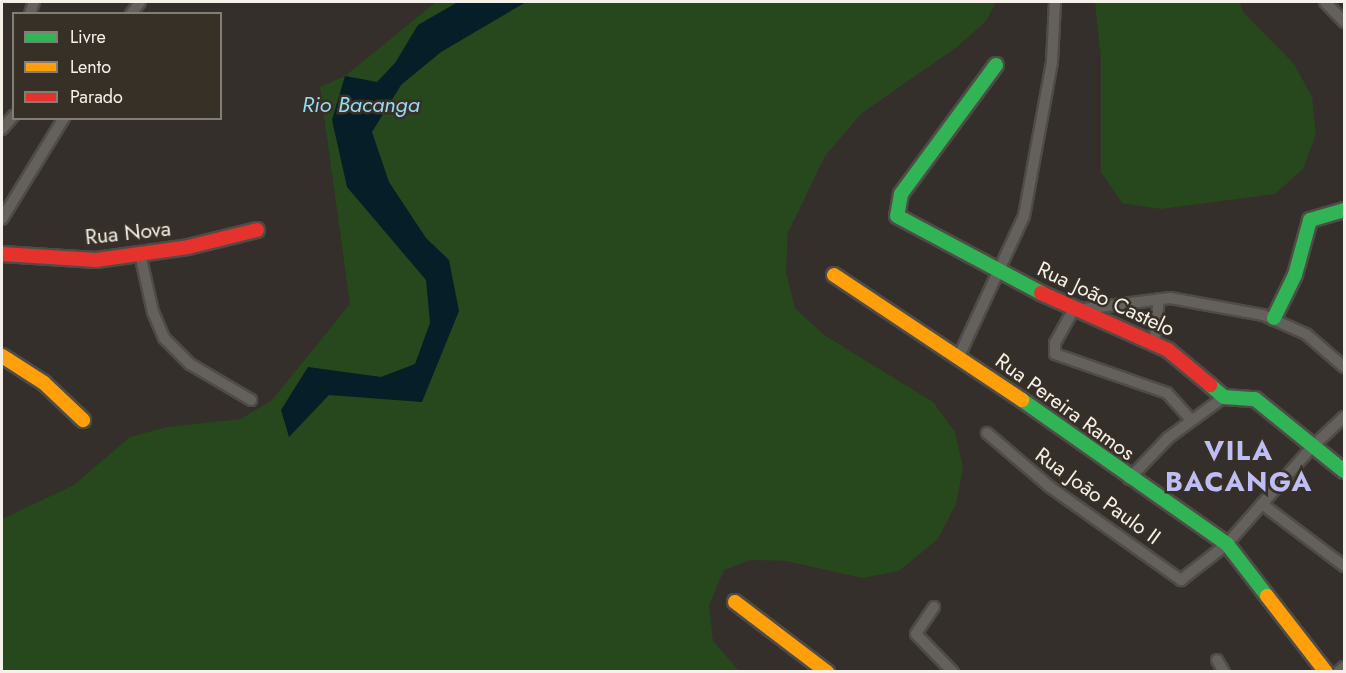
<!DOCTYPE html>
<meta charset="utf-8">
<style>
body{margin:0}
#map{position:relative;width:1346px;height:673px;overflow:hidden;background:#342f2a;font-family:Jost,sans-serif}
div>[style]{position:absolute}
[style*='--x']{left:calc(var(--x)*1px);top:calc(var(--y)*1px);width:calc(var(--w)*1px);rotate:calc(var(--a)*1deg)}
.green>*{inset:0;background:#27471c}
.water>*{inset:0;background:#051e27}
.roads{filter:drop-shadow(2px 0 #4f4b47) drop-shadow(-2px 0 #4f4b47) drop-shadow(0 2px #4f4b47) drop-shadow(0 -2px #4f4b47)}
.street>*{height:10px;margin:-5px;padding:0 5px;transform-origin:5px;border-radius:5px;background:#64615d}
.fast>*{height:14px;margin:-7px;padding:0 7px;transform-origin:7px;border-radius:7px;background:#30b455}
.slow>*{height:14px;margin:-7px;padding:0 7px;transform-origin:7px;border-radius:7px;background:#ff9f0a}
.jam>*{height:14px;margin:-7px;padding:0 7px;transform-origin:7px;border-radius:7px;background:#e5322d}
span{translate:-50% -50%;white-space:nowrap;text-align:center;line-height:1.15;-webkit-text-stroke:5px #373027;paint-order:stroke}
.street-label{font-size:21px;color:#f5f0ea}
.water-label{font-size:22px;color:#95daf9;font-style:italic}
.district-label{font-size:27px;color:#bfbdf6;font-weight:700;letter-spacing:1.5px}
.frame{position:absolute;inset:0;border:3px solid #f5f0ea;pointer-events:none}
.legend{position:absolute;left:12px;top:12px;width:210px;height:108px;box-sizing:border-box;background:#373027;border:2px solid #837d75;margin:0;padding:8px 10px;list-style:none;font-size:18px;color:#f5f0ea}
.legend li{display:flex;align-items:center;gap:12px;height:30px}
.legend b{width:30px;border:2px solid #837d75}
</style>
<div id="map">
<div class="green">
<div style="clip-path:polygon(436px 2px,996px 2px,986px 21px,957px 47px,862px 113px,825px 156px,788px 233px,786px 272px,795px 308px,824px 335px,933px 402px,955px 432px,963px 468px,956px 504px,938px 539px,899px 571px,862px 578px,786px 561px,750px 560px,724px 570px,709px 605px,713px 641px,739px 671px,2px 672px,2px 519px,74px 485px,130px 437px,167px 427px,241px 419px,272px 400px,350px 304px,320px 87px,345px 76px)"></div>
<div style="clip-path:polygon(1095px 2px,1240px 2px,1243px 12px,1294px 64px,1312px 97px,1316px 134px,1303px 169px,1275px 194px,1161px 209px,1122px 203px,1101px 172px,1101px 59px)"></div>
</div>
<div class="water">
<div style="clip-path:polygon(458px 2px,526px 2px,441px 52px,401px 85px,372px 132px,389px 182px,426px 238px,449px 260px,459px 311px,422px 402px,329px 395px,289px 437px,281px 410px,308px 367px,381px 377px,415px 364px,430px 323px,426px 280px,347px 187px,332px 120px,345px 76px,377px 82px,395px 63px,418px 25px)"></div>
</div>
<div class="roads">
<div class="street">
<div style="--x:1325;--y:2;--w:28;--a:46"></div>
<div style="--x:30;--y:14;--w:13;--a:-72"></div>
<div style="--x:131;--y:14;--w:15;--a:-53"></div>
<div style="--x:2;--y:129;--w:18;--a:-49"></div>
<div style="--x:2;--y:219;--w:119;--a:-58.5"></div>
<div style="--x:140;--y:254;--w:59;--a:77.4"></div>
<div style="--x:153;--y:312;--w:28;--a:67"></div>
<div style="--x:164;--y:338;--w:37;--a:45"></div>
<div style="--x:190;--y:364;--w:71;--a:30.5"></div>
<div style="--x:1075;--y:307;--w:41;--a:119.1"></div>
<div style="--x:1055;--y:343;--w:11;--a:90"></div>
<div style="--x:1055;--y:354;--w:119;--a:19.2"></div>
<div style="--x:1167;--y:393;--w:36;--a:48"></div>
<div style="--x:1083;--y:309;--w:88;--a:-7.2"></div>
<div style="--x:1170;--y:298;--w:95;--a:10.4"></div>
<div style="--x:1263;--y:315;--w:47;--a:23.8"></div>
<div style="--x:1306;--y:334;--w:50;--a:41"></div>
<div style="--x:1154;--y:344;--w:45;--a:-83.7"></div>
<div style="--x:959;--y:356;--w:154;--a:-65.1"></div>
<div style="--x:1024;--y:216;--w:157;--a:-79.7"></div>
<div style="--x:1052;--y:62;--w:60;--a:-87.1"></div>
<div style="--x:987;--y:433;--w:83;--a:40.6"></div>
<div style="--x:1050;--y:487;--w:161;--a:35.4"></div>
<div style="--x:1181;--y:580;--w:58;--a:-38"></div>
<div style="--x:1227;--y:544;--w:129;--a:-48.8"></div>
<div style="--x:1312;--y:447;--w:44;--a:-43.2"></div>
<div style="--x:1129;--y:479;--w:57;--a:-46.4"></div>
<div style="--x:1168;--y:438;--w:69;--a:-36.2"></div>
<div style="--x:1262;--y:504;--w:103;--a:37.1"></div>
<div style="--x:934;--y:607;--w:32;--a:124"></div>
<div style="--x:916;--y:634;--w:53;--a:45.8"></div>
<div style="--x:1217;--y:660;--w:14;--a:60"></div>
<div style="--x:1338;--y:672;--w:8;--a:-40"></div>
</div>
<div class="fast">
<div style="--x:996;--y:65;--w:160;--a:126.4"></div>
<div style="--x:901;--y:194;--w:22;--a:100"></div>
<div style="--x:897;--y:216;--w:163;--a:28.1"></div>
<div style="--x:1274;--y:318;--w:48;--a:-64"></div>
<div style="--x:1295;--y:275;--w:57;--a:-74.7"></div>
<div style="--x:1310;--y:220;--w:35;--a:-16"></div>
<div style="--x:1210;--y:385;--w:18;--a:41"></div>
<div style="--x:1224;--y:397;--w:31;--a:4"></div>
<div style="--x:1255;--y:399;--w:114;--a:39"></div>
<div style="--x:1022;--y:400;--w:251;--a:35.1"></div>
<div style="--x:1227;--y:544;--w:66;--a:52.4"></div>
</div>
<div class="slow">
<div style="--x:834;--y:275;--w:226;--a:33.6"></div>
<div style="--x:2;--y:356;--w:50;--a:32.7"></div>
<div style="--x:44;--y:383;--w:54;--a:43.5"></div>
<div style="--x:1267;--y:596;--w:96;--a:52.2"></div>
<div style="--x:735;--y:602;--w:116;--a:37.3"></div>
</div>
<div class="jam">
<div style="--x:2;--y:254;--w:94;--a:3.7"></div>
<div style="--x:96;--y:260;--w:93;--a:-8"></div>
<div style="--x:188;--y:247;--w:71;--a:-13.8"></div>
<div style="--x:1041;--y:293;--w:139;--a:24.2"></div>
<div style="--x:1168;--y:350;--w:55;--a:39.8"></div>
</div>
</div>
<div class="street-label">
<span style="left:128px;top:233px;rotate:-6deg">Rua Nova</span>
<span style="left:1106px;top:299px;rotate:25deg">Rua João Castelo</span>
<span style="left:1065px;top:407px;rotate:36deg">Rua Pereira Ramos</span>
<span style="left:1098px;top:496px;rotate:36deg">Rua João Paulo II</span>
</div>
<div class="water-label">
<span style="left:361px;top:105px">Rio Bacanga</span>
</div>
<div class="district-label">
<span style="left:1239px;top:466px">VILA<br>BACANGA</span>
</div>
<div class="frame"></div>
<ul class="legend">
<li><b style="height:8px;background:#30b455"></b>Livre</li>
<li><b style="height:8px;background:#ff9f0a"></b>Lento</li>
<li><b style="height:8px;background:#e5322d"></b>Parado</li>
</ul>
</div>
